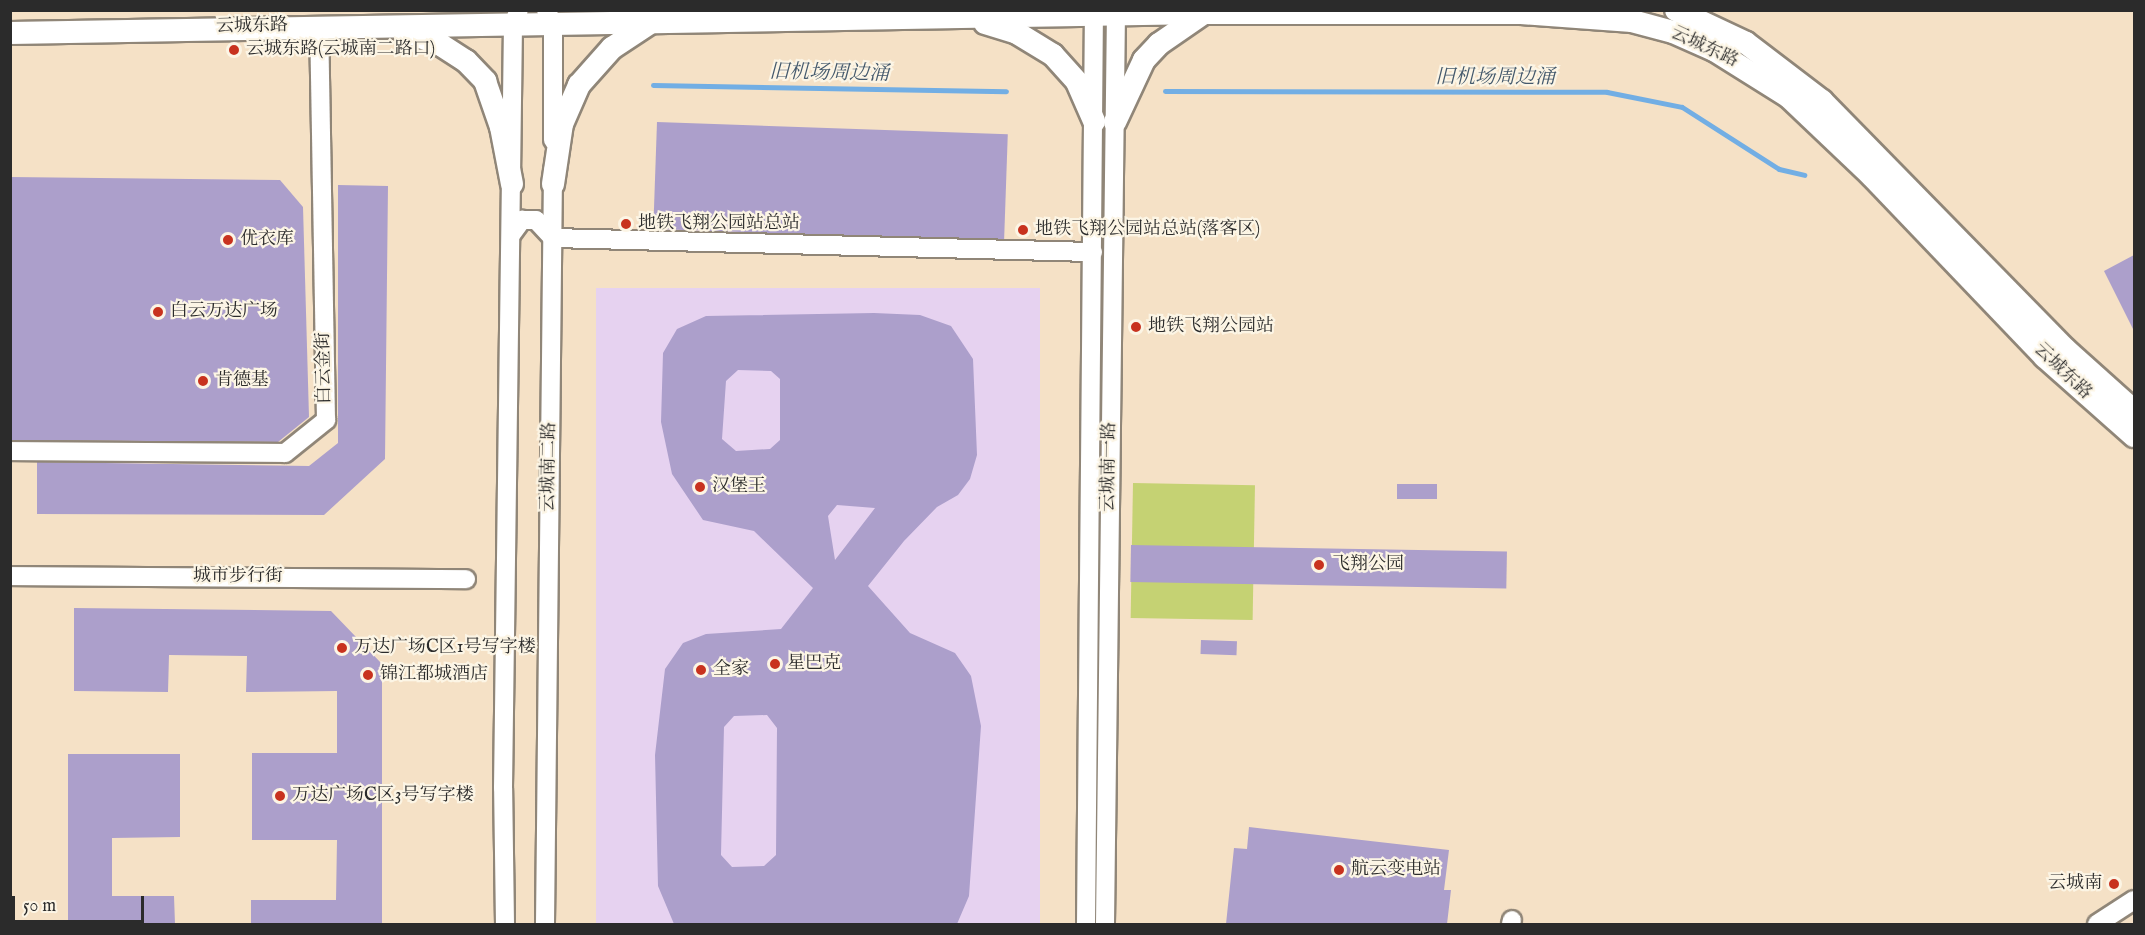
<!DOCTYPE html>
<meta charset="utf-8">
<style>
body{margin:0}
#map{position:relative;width:2145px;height:935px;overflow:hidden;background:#f5e1c6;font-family:"IM FELL English","Noto Serif SC",serif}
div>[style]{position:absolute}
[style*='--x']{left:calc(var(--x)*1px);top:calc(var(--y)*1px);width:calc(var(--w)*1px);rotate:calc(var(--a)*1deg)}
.built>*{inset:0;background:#e6d2f0;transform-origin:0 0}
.green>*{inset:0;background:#c5d273;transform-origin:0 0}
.stream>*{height:5px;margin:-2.5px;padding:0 2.5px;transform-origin:2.5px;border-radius:2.5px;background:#72aee4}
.building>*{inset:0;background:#ac9fcb;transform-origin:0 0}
.roads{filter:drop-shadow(2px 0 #908678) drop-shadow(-2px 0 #908678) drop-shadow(0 2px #908678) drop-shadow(0 -2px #908678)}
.minor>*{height:18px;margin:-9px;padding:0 9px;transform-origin:9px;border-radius:9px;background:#fff}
.major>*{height:22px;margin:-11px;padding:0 11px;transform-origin:11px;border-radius:11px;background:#fff}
.dots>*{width:16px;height:16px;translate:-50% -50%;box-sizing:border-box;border:3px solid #fcf5e5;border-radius:50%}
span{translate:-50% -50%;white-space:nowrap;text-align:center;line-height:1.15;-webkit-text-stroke:4.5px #fcf5e5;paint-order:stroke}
.street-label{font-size:18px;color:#2b2b2b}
.poi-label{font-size:18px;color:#2b2b2b}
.left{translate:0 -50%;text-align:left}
.right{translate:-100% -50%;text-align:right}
.water-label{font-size:20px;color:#44596c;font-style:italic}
.frame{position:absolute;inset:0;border:12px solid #2b2b2b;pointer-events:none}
.scale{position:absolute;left:12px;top:896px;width:132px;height:27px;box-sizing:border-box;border:3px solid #2b2b2b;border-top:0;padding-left:8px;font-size:18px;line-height:21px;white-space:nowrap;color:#2b2b2b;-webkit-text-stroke:4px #fcf5e5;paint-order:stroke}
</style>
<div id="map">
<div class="built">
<div style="left:1040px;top:288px;width:636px;height:444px;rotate:90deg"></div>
</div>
<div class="green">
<div style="left:1133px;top:483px;width:122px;height:135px;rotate:1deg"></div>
</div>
<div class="stream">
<div style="--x:653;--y:85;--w:353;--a:1"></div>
<div style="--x:1165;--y:91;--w:442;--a:0.1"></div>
<div style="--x:1607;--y:92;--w:76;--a:11.3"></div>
<div style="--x:1682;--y:107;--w:115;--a:32.6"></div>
<div style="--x:1779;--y:169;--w:26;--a:13"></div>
</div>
<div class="building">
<div style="left:657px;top:122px;width:351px;height:107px;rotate:2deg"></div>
<div style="clip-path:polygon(10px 177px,280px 180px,303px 207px,309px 417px,278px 442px,10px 440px)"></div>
<div style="clip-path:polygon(338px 185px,388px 186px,385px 459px,324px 515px,37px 514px,37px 462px,309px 466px,338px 443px)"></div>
<div style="clip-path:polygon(2134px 255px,2134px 331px,2104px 271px)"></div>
<div style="clip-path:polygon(evenodd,874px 313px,920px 315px,951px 326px,973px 359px,977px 455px,970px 479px,958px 495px,937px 507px,904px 541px,868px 586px,910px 633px,955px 653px,971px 676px,981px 726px,969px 896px,957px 924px,674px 924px,658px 886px,655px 755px,665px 669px,683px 643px,706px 634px,781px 629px,813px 588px,754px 531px,703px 520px,672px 474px,661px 422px,663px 353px,677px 329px,706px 316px,874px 313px,738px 370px,771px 371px,780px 379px,780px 440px,770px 449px,736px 451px,722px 439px,726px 381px,738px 370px,874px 313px,837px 505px,875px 508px,835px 560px,828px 516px,837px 505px,874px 313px,767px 715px,777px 728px,776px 855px,764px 866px,732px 867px,721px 855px,724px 727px,734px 716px,767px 715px)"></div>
<div style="left:1437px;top:484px;width:15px;height:40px;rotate:90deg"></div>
<div style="left:1131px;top:545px;width:376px;height:37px;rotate:1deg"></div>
<div style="clip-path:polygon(74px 608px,331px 611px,382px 664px,382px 924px,251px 924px,251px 900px,336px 900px,337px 840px,252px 840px,252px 753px,337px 753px,337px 691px,246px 692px,247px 656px,169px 655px,168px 692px,74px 691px)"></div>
<div style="left:1201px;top:640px;width:36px;height:14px;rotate:2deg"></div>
<div style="clip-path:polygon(68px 754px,180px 754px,180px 837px,112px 838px,112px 896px,174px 896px,175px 924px,68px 924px)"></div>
<div style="clip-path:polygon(1249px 827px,1449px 850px,1444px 890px,1451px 890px,1447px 924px,1226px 924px,1234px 848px,1247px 849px)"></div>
</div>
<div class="roads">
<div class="minor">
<div style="--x:546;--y:10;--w:15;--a:62"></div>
<div style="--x:553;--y:23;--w:117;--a:90"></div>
<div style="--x:511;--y:235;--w:19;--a:-54"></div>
<div style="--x:522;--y:220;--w:14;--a:0"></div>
<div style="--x:536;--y:220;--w:25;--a:47"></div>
<div style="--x:553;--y:238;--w:540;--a:1.49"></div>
<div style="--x:10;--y:451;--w:275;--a:0.4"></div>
<div style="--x:285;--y:453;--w:53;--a:-38.8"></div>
<div style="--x:326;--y:420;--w:394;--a:-91"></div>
<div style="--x:10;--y:576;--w:456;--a:0.4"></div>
<div style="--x:505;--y:924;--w:136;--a:-90.8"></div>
<div style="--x:503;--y:788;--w:764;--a:-89.25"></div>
<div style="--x:513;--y:24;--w:15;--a:-67"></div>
<div style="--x:545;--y:924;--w:754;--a:-89.39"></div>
<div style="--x:1086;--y:924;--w:914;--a:-89.5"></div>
<div style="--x:1105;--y:924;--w:914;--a:-89.31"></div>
<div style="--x:1511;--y:924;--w:4;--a:-76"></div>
<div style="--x:2097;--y:924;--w:44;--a:-33"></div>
</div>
<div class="major">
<div style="--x:1676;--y:10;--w:77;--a:25.2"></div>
<div style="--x:1746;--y:43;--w:96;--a:37.3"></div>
<div style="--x:1822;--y:101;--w:347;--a:45.6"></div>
<div style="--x:2065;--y:349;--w:93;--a:41.9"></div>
<div style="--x:985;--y:23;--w:34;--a:17"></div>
<div style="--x:1017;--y:33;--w:42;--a:31.4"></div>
<div style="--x:1053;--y:55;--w:36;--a:48"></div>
<div style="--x:1077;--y:82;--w:43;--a:66.4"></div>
<div style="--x:402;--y:30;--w:42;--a:21"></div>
<div style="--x:441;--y:45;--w:30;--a:33"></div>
<div style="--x:466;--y:61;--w:28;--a:46"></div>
<div style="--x:485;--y:81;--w:49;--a:70.8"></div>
<div style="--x:501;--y:127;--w:58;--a:79.1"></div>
<div style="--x:10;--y:33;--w:1195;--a:-0.96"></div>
<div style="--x:1205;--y:13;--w:316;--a:0"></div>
<div style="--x:1521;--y:13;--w:111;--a:4.1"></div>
<div style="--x:1632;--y:21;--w:42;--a:15"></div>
<div style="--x:1673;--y:32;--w:45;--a:23.7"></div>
<div style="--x:1714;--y:50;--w:89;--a:32.1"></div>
<div style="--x:1789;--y:97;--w:115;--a:43.6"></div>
<div style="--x:1872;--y:176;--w:250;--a:46.3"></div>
<div style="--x:2045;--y:357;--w:119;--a:41.6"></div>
<div style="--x:1115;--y:122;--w:68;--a:-64.9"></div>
<div style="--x:1144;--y:60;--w:22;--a:-47"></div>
<div style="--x:1159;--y:44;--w:55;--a:-34.6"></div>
<div style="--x:553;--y:184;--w:61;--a:-81.5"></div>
<div style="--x:562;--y:124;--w:43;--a:-66.4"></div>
<div style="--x:579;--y:85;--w:50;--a:-48.3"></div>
<div style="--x:612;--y:48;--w:49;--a:-33.4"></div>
</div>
</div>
<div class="dots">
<div style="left:234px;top:50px;background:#c8321e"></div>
<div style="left:626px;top:224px;background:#c8321e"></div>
<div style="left:1023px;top:230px;background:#c8321e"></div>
<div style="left:228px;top:240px;background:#c8321e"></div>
<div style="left:158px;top:312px;background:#c8321e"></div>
<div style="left:1136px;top:327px;background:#c8321e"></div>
<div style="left:203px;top:381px;background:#c8321e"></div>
<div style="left:700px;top:487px;background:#c8321e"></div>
<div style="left:1319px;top:565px;background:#c8321e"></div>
<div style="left:342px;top:648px;background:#c8321e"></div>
<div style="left:775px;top:664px;background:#c8321e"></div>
<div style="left:701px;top:670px;background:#c8321e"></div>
<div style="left:368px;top:675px;background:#c8321e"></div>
<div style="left:280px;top:796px;background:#c8321e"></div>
<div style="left:1339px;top:870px;background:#c8321e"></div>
<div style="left:2114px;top:884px;background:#c8321e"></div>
</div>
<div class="street-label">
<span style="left:252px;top:27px;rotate:-1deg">云城东路</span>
<span style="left:1704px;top:48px;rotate:25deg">云城东路</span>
<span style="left:325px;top:368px;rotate:-91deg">白云金街</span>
<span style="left:2062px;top:372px;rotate:44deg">云城东路</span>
<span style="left:550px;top:467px;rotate:-89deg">云城南二路</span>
<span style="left:1110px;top:467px;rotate:-89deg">云城南一路</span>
<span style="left:238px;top:577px">城市步行街</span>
</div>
<div class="poi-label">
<span class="left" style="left:246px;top:50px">云城东路(云城南二路口)</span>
<span class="left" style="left:638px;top:224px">地铁飞翔公园站总站</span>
<span class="left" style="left:1035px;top:230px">地铁飞翔公园站总站(落客区)</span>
<span class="left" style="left:240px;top:240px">优衣库</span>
<span class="left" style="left:170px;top:312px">白云万达广场</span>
<span class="left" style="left:1148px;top:327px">地铁飞翔公园站</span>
<span class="left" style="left:215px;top:381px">肯德基</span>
<span class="left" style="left:712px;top:487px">汉堡王</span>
<span class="left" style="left:1332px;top:565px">飞翔公园</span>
<span class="left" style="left:354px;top:648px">万达广场C区1号写字楼</span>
<span class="left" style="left:787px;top:664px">星巴克</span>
<span class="left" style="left:713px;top:670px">全家</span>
<span class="left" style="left:380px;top:675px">锦江都城酒店</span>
<span class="left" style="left:292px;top:796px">万达广场C区3号写字楼</span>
<span class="left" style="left:1351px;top:870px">航云变电站</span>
<span class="right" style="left:2102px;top:884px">云城南</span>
</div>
<div class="water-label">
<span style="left:829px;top:73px;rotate:1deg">旧机场周边涌</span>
<span style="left:1495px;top:77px">旧机场周边涌</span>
</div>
<div class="frame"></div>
<div class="scale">50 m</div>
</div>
